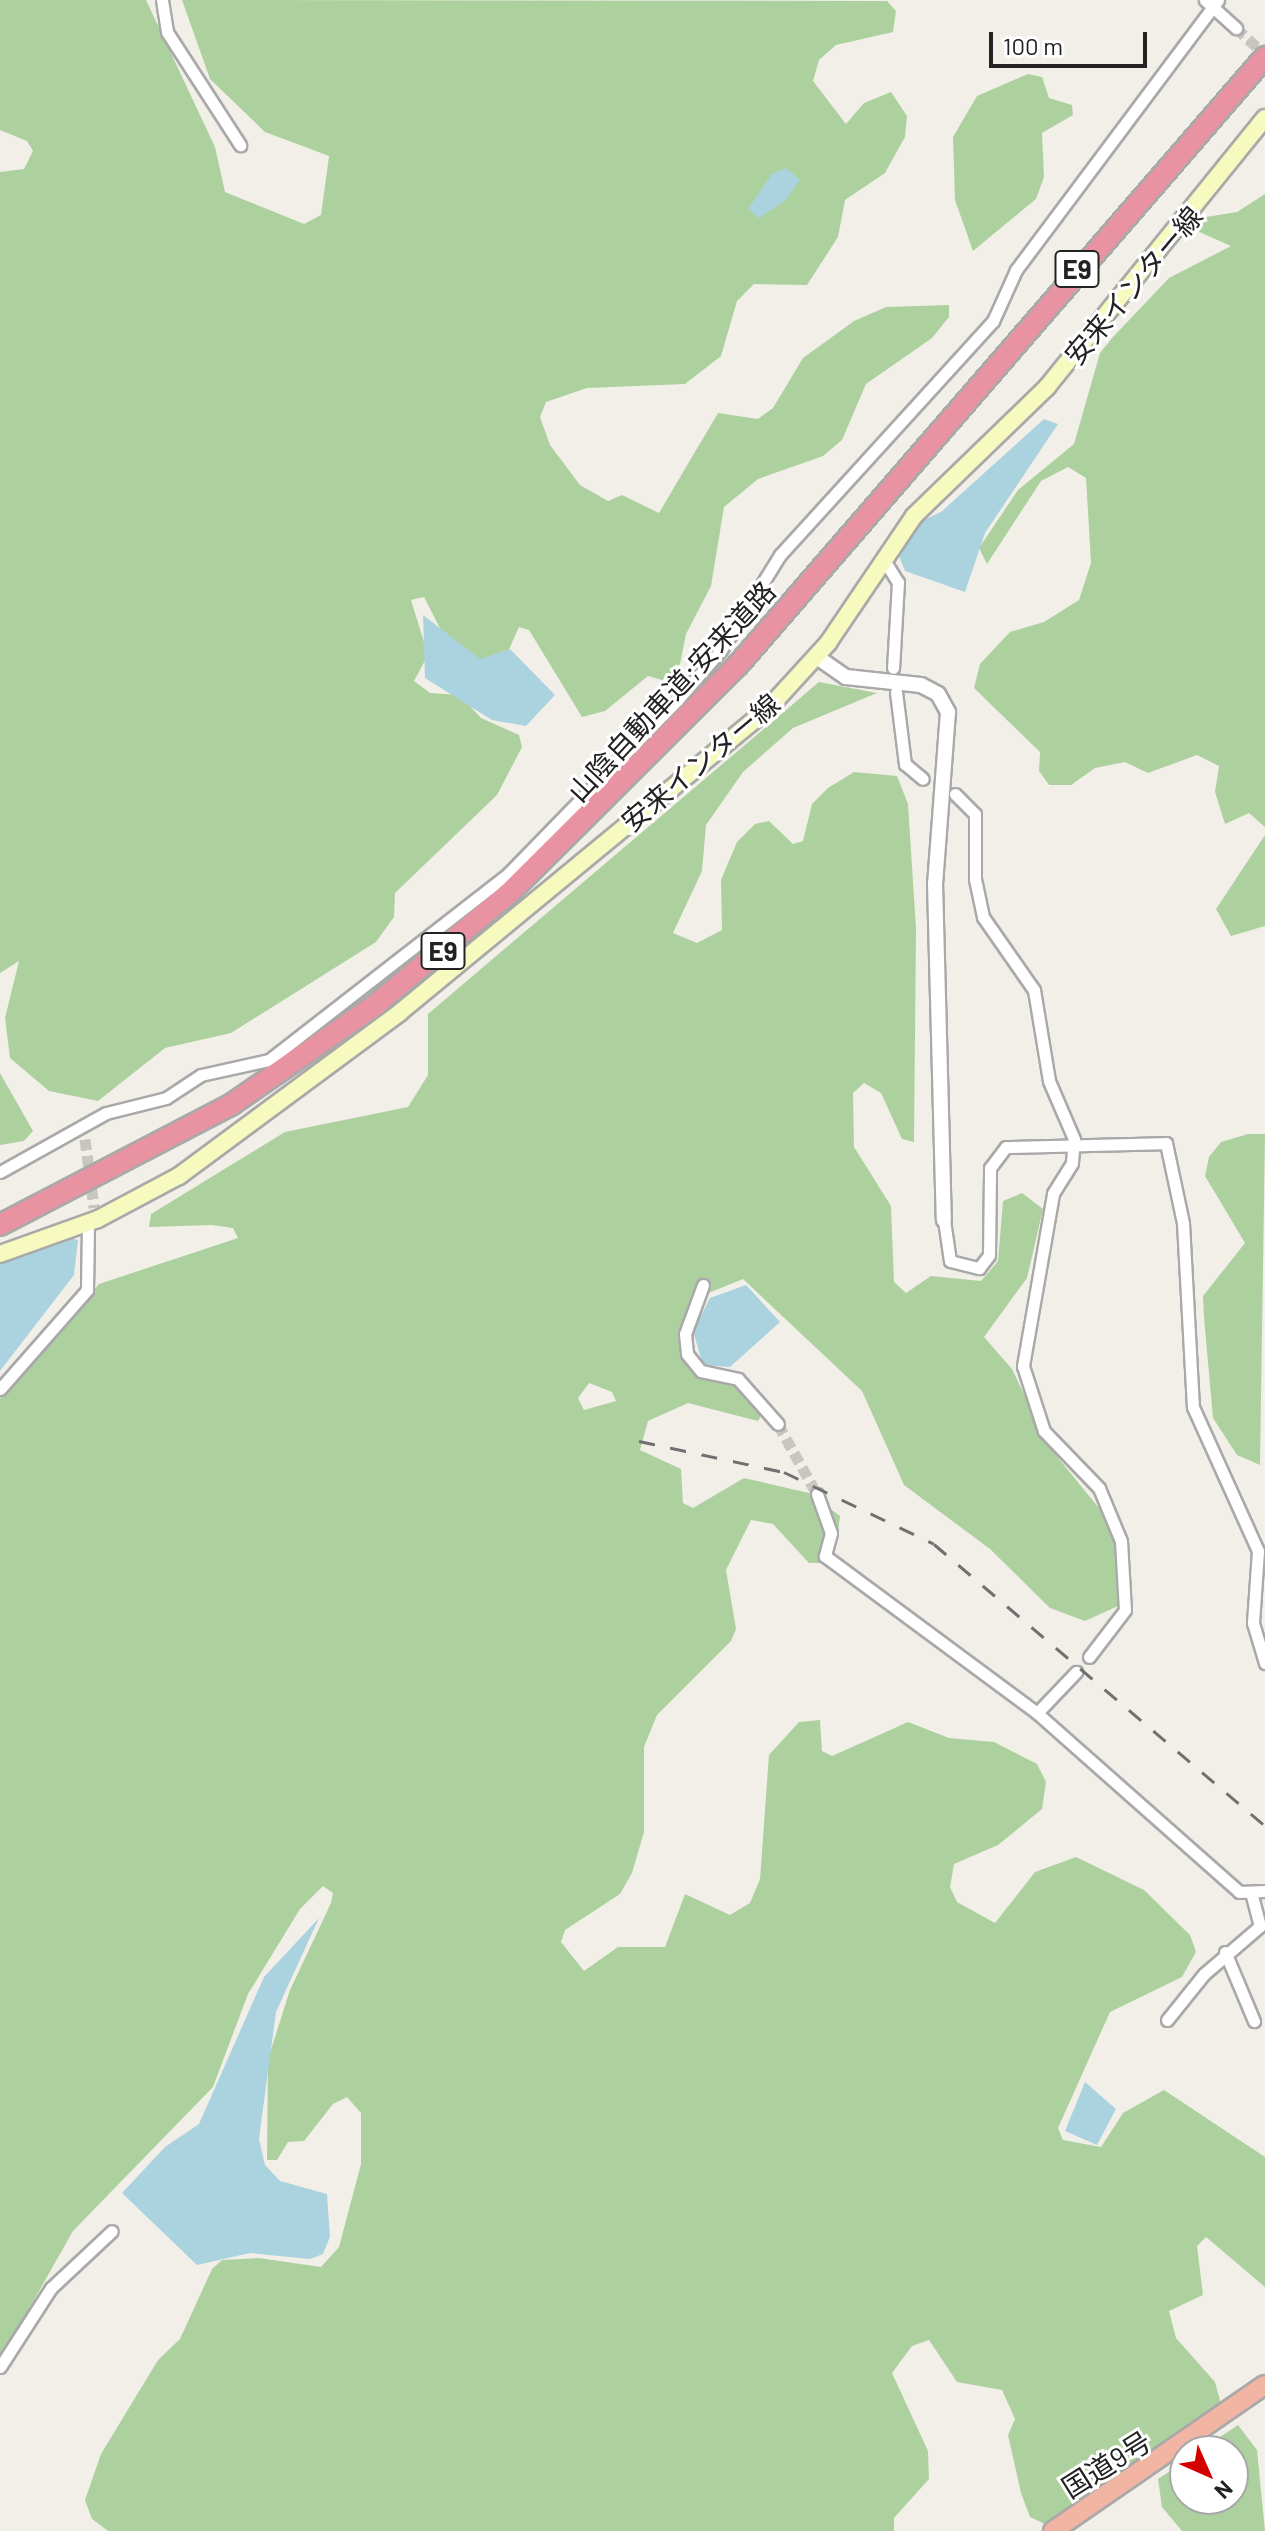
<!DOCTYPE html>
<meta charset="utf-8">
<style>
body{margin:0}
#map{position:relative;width:1265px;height:2531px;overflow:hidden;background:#f2efe9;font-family:Barlow,"Noto Sans JP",sans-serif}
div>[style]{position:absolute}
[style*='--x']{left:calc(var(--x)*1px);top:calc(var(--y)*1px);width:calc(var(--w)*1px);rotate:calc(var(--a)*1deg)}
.forest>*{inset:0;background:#add19e}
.water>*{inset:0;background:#aad3df}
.minor-tunnel>*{height:11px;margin-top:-5.5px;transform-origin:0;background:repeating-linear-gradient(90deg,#c8c6c1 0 11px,transparent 0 16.5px)}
.roads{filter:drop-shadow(2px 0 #a9a9a9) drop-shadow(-2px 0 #a9a9a9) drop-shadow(0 2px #a9a9a9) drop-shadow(0 -2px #a9a9a9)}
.minor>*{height:11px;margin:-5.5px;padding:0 5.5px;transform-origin:5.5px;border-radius:5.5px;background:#fff}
.tertiary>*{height:14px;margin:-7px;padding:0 7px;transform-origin:7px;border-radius:7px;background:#fff}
.secondary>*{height:16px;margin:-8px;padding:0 8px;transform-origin:8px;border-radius:8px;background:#f7fabf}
.trunk>*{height:18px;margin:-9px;padding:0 9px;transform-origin:9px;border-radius:9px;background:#f2b4a3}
.motorway>*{height:20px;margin:-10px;padding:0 10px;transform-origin:10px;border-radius:10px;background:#e892a2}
.rail>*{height:3px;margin-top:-1.5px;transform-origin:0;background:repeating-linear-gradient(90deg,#707070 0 16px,transparent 0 32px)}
span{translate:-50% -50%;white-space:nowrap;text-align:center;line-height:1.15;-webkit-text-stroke:6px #fff;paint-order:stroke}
.shield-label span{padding:2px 6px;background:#fff;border:2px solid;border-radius:6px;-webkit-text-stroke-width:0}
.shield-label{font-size:26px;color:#222;font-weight:700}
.street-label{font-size:28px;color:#222}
.north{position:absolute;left:1169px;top:2435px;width:80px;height:80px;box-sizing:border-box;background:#fff;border:2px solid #a7a7a7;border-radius:50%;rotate:135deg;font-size:22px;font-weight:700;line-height:32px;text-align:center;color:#222}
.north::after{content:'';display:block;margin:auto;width:28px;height:36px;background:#d40000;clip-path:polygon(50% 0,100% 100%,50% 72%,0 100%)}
.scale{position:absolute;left:989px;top:32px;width:158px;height:36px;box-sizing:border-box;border:4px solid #222;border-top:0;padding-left:10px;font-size:24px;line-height:28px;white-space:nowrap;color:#222;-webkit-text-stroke:6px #fff;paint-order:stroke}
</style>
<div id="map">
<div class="forest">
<div style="clip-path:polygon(0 0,146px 0,215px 147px,225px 192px,304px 224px,321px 215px,329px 156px,265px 132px,210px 79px,182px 0,887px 1px,896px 11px,893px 32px,836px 45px,819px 60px,813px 81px,846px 124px,864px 103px,891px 92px,907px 116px,905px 137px,885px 173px,845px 200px,838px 237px,807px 285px,754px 284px,737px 301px,721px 356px,685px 384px,587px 388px,546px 402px,540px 417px,550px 445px,580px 485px,608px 501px,622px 495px,659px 513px,718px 413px,758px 419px,773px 408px,803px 358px,854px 321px,886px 307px,949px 305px,949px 317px,932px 338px,866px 384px,842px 440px,823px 456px,758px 479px,724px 507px,711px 586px,686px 634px,676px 684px,648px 676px,605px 711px,582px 717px,529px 630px,519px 627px,506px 656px,479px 662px,445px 638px,424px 597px,411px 600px,428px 655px,414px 681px,430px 693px,460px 695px,481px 718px,519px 735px,522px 747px,497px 795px,395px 893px,394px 917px,376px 942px,231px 1033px,165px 1048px,98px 1101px,49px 1091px,10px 1058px,5px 1018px,19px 961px,0 973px,0 172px,24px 169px,33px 151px,27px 141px,0 130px)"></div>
<div style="clip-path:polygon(1028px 74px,1042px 77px,1049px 98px,1072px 105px,1073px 115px,1042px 133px,1044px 177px,1036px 199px,973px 251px,955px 200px,953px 137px,977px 96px)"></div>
<div style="clip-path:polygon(1265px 194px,1265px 827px,1249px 813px,1225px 824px,1215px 792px,1219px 766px,1197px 755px,1148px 773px,1125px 762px,1095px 768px,1071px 785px,1049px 785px,1039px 771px,1040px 752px,974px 688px,980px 664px,1010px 632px,1044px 622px,1079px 600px,1091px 563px,1086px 478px,1068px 467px,1041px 481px,987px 564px,979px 548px,1018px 490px,1074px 444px,1100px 353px,1113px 337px,1169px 278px,1231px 246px,1197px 231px,1206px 217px,1237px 212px)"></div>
<div style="clip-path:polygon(evenodd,819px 682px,877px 693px,793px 728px,743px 772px,706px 825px,702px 871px,673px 933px,697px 943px,722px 930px,721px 880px,737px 842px,755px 824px,769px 821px,793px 844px,803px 841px,812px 804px,828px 788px,854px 772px,897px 776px,908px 804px,916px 928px,914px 1142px,902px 1139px,881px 1093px,864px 1083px,853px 1093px,854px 1147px,891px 1206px,894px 1282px,906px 1293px,931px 1276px,981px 1281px,998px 1261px,1003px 1201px,1022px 1193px,1043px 1209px,1027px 1278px,984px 1337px,1012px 1369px,1050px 1448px,1103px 1513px,1117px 1547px,1118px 1606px,1085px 1621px,1050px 1608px,990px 1549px,904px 1485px,862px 1391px,743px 1279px,691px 1300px,679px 1344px,688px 1368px,731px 1383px,762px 1414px,758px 1421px,688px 1403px,648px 1421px,640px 1450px,681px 1469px,683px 1503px,693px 1508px,744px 1478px,809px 1493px,840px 1516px,837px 1541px,821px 1563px,809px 1563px,773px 1524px,751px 1520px,726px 1570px,736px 1629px,731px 1641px,657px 1715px,644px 1747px,644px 1832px,632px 1873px,620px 1894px,565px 1930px,561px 1942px,584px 1971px,618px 1947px,665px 1947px,685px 1894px,730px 1915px,750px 1903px,760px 1879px,769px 1755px,799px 1722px,820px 1720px,822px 1751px,832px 1756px,908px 1722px,949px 1738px,994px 1742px,1037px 1764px,1046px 1782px,1042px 1809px,998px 1845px,954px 1864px,950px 1887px,957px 1902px,995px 1923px,1035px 1872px,1076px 1857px,1144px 1890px,1190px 1935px,1196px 1952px,1182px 1977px,1110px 2012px,1058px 2128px,1063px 2140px,1101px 2147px,1123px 2113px,1164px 2090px,1265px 2157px,1265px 2287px,1206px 2237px,1197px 2246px,1203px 2295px,1169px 2311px,1176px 2338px,1215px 2382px,1221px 2404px,1045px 2524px,1030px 2517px,1021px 2493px,1008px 2435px,1015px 2419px,1002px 2390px,957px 2382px,929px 2340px,912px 2346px,892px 2373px,928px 2451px,929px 2479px,894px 2518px,894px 2531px,108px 2531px,92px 2519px,85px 2500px,101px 2454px,158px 2360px,180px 2339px,212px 2269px,222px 2260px,259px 2258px,321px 2267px,339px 2247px,361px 2164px,361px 2113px,347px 2097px,333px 2104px,304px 2141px,288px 2142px,277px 2160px,267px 2160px,268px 2059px,290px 1990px,331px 1903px,333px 1893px,323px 1886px,300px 1909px,248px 1994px,213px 2087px,73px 2231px,0 2360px,0 1398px,99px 1284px,238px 1238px,233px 1228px,212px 1225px,149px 1227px,151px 1214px,285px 1132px,408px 1107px,428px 1075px,428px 1014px,819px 682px,589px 1383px,612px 1392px,616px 1401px,584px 1410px,578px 1398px,589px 1383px)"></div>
<div style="clip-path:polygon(1265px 835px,1265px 926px,1231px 936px,1216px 909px)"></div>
<div style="clip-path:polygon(0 1073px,33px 1131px,24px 1141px,0 1145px)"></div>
<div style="clip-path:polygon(1248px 1134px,1265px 1134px,1260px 1465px,1237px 1455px,1213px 1418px,1204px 1318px,1203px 1296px,1245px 1243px,1205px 1176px,1209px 1157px,1221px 1142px)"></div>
<div style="clip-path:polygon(1238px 2425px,1257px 2450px,1265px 2531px,1182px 2531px,1162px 2507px,1158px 2479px,1185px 2461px,1185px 2499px,1233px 2499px,1233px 2451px,1199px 2451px)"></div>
</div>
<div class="water">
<div style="clip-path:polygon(786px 168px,800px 180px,785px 201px,759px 218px,748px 209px,772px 174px)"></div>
<div style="clip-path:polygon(1044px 419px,1058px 424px,985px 533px,965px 592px,905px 571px,897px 551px,917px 523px,941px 512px)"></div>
<div style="clip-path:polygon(423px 615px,480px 659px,510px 649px,555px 695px,526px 726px,492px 720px,425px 678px)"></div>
<div style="clip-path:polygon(67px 1237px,78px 1240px,74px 1275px,0 1371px,0 1262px)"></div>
<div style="clip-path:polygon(746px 1285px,780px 1322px,730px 1367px,703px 1365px,693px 1331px,710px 1298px)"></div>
<div style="clip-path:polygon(319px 1918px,276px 2012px,259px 2139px,265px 2165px,280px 2181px,327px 2194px,330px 2237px,323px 2254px,310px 2259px,250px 2253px,197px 2265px,122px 2193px,165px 2147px,199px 2124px,264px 1977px)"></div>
<div style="clip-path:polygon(1085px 2082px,1116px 2109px,1097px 2145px,1065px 2131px)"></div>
</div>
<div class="minor-tunnel">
<div style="--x:1236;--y:28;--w:39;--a:42"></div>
<div style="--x:85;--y:1139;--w:69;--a:82.5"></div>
<div style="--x:778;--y:1424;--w:80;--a:60.9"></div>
</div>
<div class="roads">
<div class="minor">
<div style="--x:162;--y:0;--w:32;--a:81"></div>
<div style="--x:167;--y:32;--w:135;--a:57.1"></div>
<div style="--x:1205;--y:0;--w:42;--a:42.1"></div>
<div style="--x:884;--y:560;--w:26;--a:58"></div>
<div style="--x:898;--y:582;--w:86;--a:93.3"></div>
<div style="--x:896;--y:692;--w:73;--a:82.9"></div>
<div style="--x:905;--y:764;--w:23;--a:40"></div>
<div style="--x:955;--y:794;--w:28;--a:45"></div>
<div style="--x:975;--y:814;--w:65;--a:90"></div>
<div style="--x:975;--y:879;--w:39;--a:78"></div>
<div style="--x:983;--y:917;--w:89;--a:55.1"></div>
<div style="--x:1034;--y:990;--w:92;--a:80.6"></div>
<div style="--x:1049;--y:1081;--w:63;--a:66.7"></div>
<div style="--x:1074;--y:1139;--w:24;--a:95"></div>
<div style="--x:1072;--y:1163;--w:36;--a:122"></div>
<div style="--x:1053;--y:1194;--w:175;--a:99.9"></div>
<div style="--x:1023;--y:1366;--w:68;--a:72.1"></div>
<div style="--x:1044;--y:1431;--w:79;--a:46"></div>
<div style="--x:1099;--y:1488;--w:57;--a:67.5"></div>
<div style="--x:1121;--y:1541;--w:69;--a:86.7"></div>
<div style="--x:1125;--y:1610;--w:59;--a:127.5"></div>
<div style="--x:0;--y:1172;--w:121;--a:-29.1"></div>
<div style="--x:106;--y:1113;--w:62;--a:-14"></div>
<div style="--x:166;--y:1098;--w:42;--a:-33.3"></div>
<div style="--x:201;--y:1075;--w:70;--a:-12.4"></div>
<div style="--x:269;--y:1060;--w:303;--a:-37.9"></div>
<div style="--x:508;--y:874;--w:244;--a:-45.8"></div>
<div style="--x:678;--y:699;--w:65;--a:-48.7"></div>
<div style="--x:721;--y:650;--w:112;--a:-58.2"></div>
<div style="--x:780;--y:555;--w:316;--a:-47.7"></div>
<div style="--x:993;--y:321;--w:56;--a:-65.7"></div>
<div style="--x:1016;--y:270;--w:337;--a:-53.2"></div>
<div style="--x:944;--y:1220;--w:41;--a:81.7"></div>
<div style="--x:950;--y:1261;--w:30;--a:14"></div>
<div style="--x:979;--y:1268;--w:16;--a:-52"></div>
<div style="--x:989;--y:1255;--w:87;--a:-89.3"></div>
<div style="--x:990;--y:1168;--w:26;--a:-53"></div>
<div style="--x:1006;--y:1147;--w:160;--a:-1.4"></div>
<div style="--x:1166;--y:1143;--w:82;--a:78"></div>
<div style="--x:1183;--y:1223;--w:184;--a:86.9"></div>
<div style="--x:1193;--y:1407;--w:158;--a:65.7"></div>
<div style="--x:1258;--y:1551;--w:72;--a:94"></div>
<div style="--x:1253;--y:1623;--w:42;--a:73.3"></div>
<div style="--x:703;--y:1285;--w:52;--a:110.2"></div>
<div style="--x:685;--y:1334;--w:20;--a:84"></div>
<div style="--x:687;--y:1354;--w:22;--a:51"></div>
<div style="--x:701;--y:1371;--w:38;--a:12"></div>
<div style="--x:738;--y:1379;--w:60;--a:48.4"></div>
<div style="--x:0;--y:1389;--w:132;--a:-48.7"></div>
<div style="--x:87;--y:1290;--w:67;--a:-89.1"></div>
<div style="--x:817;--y:1494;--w:41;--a:70.3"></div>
<div style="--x:831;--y:1533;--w:24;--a:105"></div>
<div style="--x:825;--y:1556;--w:264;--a:36.5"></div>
<div style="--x:1037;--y:1713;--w:270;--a:41.5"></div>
<div style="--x:1239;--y:1892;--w:26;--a:-2"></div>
<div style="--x:1037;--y:1713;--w:57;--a:-46.4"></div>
<div style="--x:1225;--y:1952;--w:75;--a:67.2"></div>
<div style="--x:1167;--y:2020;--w:59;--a:-51.2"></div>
<div style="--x:1204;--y:1974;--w:74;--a:-40.6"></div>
<div style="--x:1260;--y:1926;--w:30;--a:-105"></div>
<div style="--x:0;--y:2367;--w:94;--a:-57.2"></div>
<div style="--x:51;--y:2288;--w:83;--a:-43.1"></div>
</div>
<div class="tertiary">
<div style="--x:817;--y:657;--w:35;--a:35"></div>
<div style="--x:846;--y:677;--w:75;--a:6.1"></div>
<div style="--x:921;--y:685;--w:19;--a:28"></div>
<div style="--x:938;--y:694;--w:21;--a:61"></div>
<div style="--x:948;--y:712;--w:171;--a:94.3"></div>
<div style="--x:935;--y:883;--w:337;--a:88.5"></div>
</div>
<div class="secondary">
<div style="--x:0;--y:1254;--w:104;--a:-19.7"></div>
<div style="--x:98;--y:1219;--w:92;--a:-28"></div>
<div style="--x:179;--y:1176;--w:274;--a:-36.5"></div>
<div style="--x:399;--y:1013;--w:475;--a:-39.5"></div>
<div style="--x:766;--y:711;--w:92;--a:-47.6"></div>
<div style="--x:828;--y:643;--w:153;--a:-55.9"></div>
<div style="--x:914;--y:516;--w:185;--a:-44.1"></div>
<div style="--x:1047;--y:387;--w:346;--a:-51"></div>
</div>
<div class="trunk">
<div style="--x:1053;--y:2531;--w:257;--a:-34.6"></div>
</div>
<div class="motorway">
<div style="--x:0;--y:1225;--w:262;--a:-27.5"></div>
<div style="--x:232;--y:1104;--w:173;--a:-34.6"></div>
<div style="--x:374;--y:1006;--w:175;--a:-39.9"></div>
<div style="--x:508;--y:894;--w:325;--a:-44.9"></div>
<div style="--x:738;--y:665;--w:805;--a:-49.08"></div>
</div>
</div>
<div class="rail">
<div style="--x:639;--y:1441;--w:148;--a:12.1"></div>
<div style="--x:784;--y:1472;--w:166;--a:25.6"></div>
<div style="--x:934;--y:1544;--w:435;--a:40.4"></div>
</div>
<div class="shield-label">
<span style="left:1077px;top:269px">E9</span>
<span style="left:443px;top:951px">E9</span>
</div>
<div class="street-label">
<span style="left:1133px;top:285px;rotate:-50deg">安来インター線</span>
<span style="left:671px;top:691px;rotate:-47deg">山陰自動車道;安来道路</span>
<span style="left:700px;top:762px;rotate:-40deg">安来インター線</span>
<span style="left:1106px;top:2464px;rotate:-32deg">国道9号</span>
</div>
<div class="north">N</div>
<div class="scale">100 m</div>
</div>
